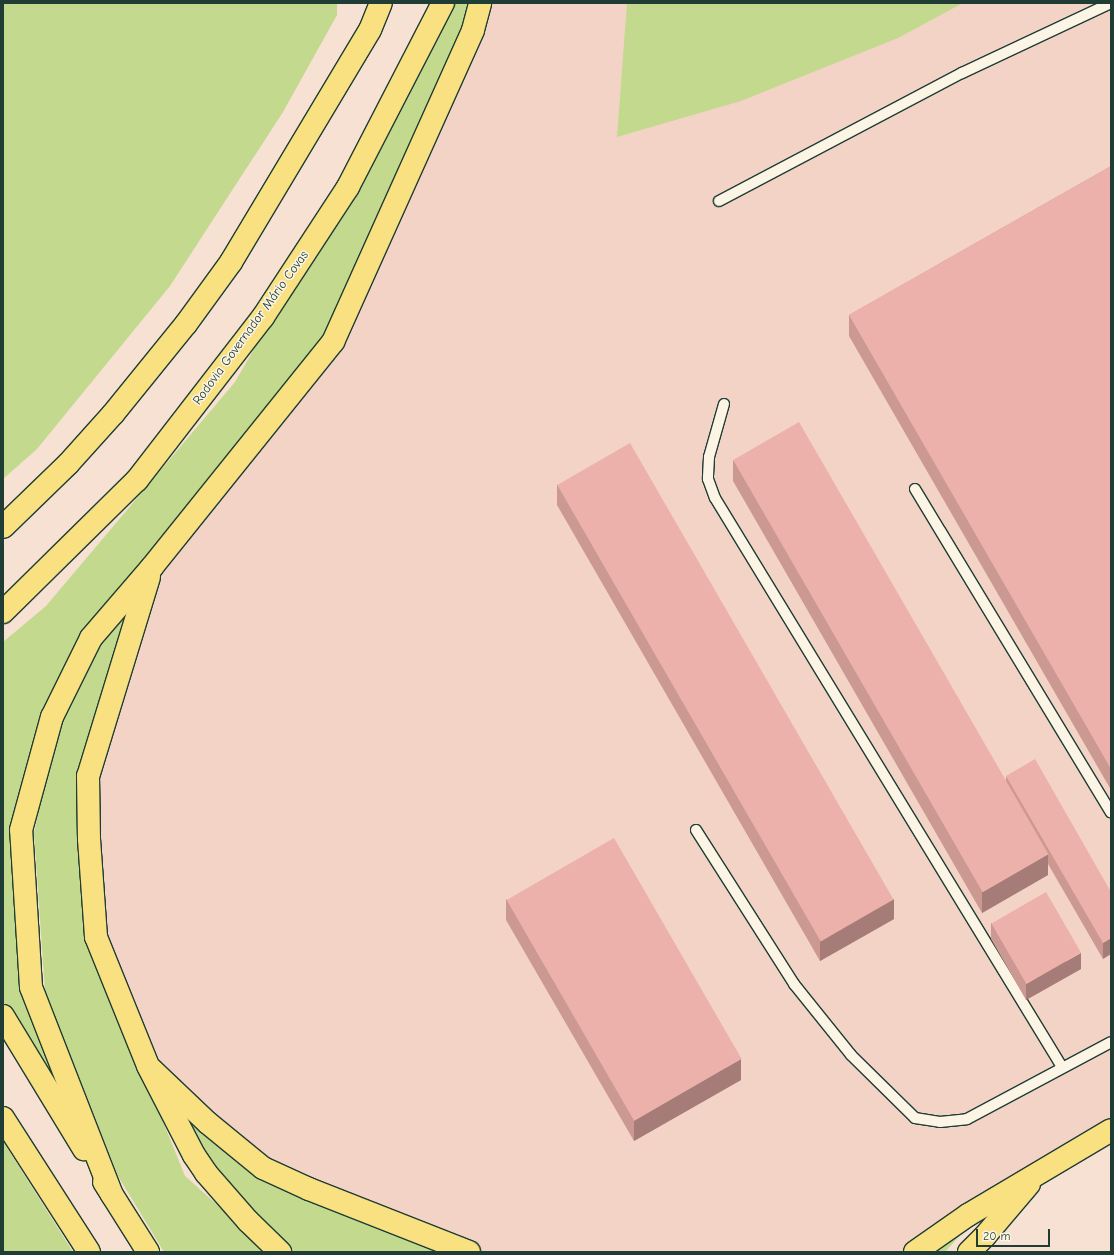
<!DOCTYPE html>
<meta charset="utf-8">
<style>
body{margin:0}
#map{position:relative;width:1114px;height:1255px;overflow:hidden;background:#f7e1d3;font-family:"Comic Neue",sans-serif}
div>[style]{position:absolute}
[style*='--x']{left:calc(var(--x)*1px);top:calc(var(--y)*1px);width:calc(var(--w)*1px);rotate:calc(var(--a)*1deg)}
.built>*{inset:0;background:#f4d3c7}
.green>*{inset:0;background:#c2d98e}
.roads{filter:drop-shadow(1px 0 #1f3d34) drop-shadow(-1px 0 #1f3d34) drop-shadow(0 1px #1f3d34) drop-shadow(0 -1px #1f3d34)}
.lane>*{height:10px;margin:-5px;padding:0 5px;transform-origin:5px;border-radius:5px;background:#fcf5e5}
.primary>*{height:22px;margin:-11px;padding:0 11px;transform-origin:11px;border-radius:11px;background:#f9e181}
.highway>*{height:22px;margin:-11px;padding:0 11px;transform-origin:11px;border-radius:11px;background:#f9e181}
.wall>*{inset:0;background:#cb9892}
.shaded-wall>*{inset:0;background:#a57c77}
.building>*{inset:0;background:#ecb1aa;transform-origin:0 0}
span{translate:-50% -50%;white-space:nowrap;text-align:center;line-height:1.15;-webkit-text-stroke:3px #fcf5e5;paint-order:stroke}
.street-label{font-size:13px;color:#1f3d34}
.frame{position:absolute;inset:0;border:4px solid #1f3d34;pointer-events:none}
.scale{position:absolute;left:976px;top:1229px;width:74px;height:18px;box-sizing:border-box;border:2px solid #1f3d34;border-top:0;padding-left:5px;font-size:12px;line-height:14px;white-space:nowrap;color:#1f3d34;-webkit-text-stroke:3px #fcf5e5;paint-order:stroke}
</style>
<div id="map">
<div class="built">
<div style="clip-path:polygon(480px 3px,1111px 3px,1111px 1135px,906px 1252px,469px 1252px,309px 1189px,148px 1066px,96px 937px,88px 776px,152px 567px)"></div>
</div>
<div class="green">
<div style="clip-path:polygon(3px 3px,337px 3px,337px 15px,283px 112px,170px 286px,37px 449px,3px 479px)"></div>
<div style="clip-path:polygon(442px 3px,476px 3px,333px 342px,83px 633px,14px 834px,24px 994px,70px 1112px,3px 1001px,3px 642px,46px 606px,235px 382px,338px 203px)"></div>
<div style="clip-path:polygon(627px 3px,963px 3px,898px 38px,741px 101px,617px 137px)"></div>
<div style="clip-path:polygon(136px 596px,88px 776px,87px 934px,185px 1176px,270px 1252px,164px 1252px,118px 1176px,45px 991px,34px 833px,56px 726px,96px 644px)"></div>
<div style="clip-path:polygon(182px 1111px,252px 1171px,442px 1252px,295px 1252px,249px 1213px,197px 1148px)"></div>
<div style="clip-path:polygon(3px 1140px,9px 1151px,73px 1252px,3px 1252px)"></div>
<div style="clip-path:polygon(991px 1201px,945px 1252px,927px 1252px)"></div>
</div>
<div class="roads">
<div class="lane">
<div style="--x:719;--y:201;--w:275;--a:-27.8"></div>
<div style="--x:962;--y:73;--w:165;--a:-25.2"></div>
<div style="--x:724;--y:404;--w:55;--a:105.8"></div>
<div style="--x:709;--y:457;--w:22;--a:93"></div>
<div style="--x:708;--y:479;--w:20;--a:70"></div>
<div style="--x:715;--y:498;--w:666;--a:58.62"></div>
<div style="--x:915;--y:489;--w:378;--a:58.8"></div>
<div style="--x:696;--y:830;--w:183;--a:57.5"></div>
<div style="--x:794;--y:984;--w:91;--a:51.2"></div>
<div style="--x:851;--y:1055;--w:90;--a:44.5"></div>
<div style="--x:915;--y:1118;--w:25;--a:9"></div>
<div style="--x:940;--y:1122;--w:27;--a:-6"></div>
<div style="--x:967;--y:1119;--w:163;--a:-28.1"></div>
</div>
<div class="primary">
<div style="--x:151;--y:1069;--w:79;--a:43.5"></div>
<div style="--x:208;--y:1123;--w:71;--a:39.3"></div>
<div style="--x:263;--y:1168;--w:51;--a:24.5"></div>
<div style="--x:309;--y:1189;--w:172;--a:21.5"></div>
<div style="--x:915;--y:1252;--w:65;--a:-34.9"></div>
<div style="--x:968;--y:1215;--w:166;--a:-30.7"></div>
<div style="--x:969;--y:1252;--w:23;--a:-45"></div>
<div style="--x:985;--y:1236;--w:68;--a:-49.8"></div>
</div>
<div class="highway">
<div style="--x:3;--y:527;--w:91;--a:-44.1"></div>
<div style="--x:68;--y:464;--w:67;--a:-48"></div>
<div style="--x:113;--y:414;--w:116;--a:-51"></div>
<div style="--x:186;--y:324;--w:77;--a:-54"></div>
<div style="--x:231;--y:262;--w:270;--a:-59.1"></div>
<div style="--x:370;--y:30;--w:29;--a:-68"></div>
<div style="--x:149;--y:577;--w:208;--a:107"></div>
<div style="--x:88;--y:776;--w:63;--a:89.1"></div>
<div style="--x:89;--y:839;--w:98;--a:85.9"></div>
<div style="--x:96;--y:937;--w:139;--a:68"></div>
<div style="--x:148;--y:1066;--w:100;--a:62.7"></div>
<div style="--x:194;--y:1155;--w:22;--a:56"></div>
<div style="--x:206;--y:1173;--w:64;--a:48.8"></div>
<div style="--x:248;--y:1221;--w:45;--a:44.1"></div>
<div style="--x:3;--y:612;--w:188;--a:-44.6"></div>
<div style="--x:137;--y:480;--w:206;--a:-52.3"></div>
<div style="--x:263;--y:317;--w:155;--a:-56.8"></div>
<div style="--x:348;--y:187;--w:207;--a:-62.7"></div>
<div style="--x:3;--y:1016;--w:156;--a:58.7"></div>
<div style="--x:3;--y:1118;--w:159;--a:57.3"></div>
<div style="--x:104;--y:1182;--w:83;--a:57.8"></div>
<div style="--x:112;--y:1195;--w:223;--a:-111.3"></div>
<div style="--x:31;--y:987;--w:157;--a:-93.6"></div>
<div style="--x:21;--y:830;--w:117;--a:-74.7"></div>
<div style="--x:52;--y:717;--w:88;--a:-63.7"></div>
<div style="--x:91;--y:638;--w:94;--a:-49.3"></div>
<div style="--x:152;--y:567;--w:289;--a:-51.2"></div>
<div style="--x:333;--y:342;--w:342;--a:-65.8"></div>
<div style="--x:473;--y:30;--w:28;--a:-75"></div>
</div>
</div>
<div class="wall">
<div style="clip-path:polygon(1111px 166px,1111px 790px,849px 336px,849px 315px)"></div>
<div style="clip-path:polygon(733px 460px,1006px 782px,1006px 776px,1111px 892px,1103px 959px,1048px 864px,1048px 875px,982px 913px,733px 481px)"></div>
<div style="clip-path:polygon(557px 484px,894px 919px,820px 961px,557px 505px)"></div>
<div style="clip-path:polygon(506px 899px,741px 1080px,634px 1141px,506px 920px)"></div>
<div style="clip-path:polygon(991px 923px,1081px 969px,1026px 1000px,991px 939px)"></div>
</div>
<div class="shaded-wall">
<div style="clip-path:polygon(1048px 854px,1048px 875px,982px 913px,982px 892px)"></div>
<div style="clip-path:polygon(894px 899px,894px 919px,820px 961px,820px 940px)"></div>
<div style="clip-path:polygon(1111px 938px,1111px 954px,1103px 959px,1103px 943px)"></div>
<div style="clip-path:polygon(1081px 953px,1081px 969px,1026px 1000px,1026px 984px)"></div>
<div style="clip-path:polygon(741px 1059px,741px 1080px,634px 1141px,634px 1121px)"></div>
</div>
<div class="building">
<div style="clip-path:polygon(1111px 166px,1111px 769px,849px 315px)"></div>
<div style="left:799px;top:422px;width:499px;height:76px;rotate:60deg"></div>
<div style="left:630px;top:443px;width:527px;height:84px;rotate:60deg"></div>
<div style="clip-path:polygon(1035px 759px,1111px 892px,1111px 938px,1103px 943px,1006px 776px)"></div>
<div style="left:614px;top:838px;width:255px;height:124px;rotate:60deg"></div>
<div style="left:1046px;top:892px;width:70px;height:63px;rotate:60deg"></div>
</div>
<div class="street-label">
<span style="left:251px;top:328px;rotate:-54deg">Rodovia Governador Mário Covas</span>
</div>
<div class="frame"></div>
<div class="scale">20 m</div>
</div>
